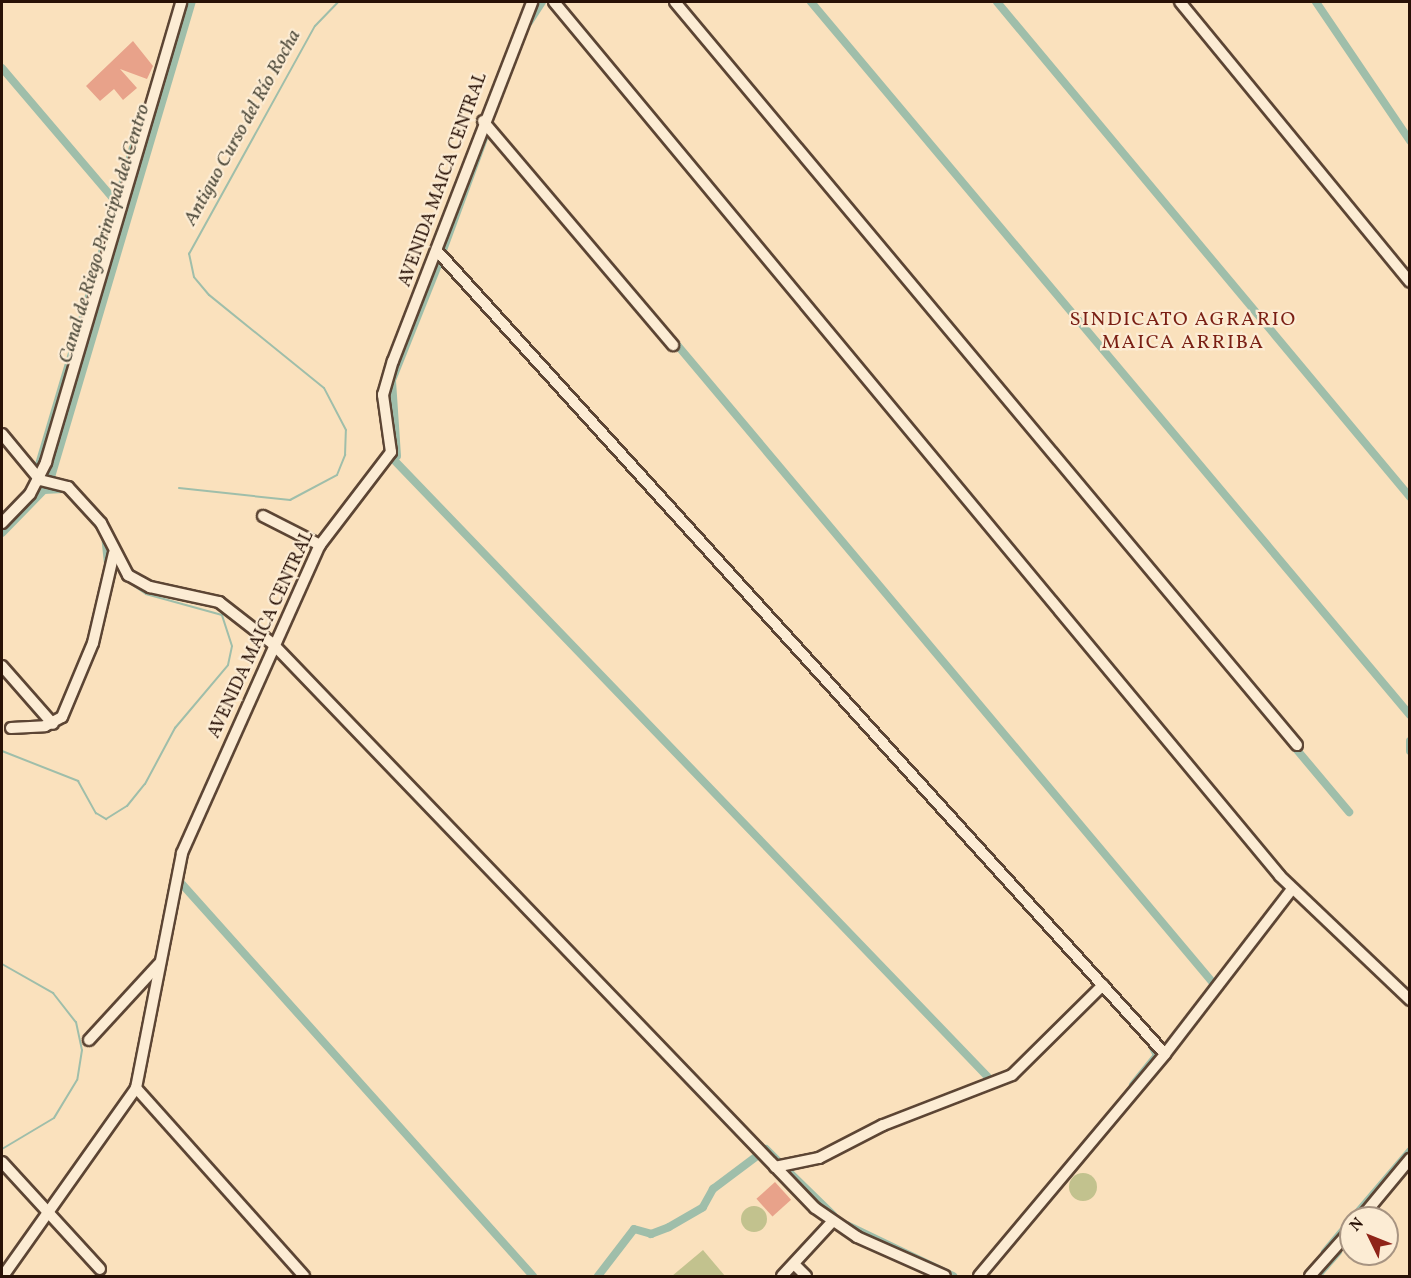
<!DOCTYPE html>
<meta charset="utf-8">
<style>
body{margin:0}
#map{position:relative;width:1411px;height:1278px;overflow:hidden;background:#fae1bd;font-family:Vollkorn,serif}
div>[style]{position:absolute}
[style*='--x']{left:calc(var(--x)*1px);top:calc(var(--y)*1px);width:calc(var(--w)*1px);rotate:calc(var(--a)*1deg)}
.green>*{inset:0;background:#c2c28e}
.round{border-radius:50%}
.stream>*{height:2px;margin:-1px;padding:0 1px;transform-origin:1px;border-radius:1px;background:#9fbeaa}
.canal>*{height:8px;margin:-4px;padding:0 4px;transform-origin:4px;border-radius:4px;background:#9fbeaa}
.building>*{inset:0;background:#e8a28a;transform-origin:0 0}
.roads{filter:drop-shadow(2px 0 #5c4534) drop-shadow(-2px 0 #5c4534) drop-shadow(0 2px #5c4534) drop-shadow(0 -2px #5c4534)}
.minor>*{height:10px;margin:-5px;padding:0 5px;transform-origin:5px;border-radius:5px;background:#fcecd4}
span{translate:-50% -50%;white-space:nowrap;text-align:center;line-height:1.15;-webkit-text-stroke:4.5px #fcecd4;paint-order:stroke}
.street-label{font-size:18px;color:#281106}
.water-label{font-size:20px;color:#524e3f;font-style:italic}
.neighbourhood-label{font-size:20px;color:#7a1f14;letter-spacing:1.5px}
.frame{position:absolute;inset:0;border:3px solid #281106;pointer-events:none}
.north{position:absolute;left:1339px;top:1206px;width:60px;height:60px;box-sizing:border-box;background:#fcecd4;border:2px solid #a79482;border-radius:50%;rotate:313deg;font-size:16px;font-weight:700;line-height:24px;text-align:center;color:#281106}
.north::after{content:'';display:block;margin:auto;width:21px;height:27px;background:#8f2418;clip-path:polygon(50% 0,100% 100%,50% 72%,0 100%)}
</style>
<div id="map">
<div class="green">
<div class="round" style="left:1069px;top:1173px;width:28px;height:28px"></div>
<div class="round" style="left:741px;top:1206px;width:26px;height:26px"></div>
<div style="clip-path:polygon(703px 1250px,725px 1276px,672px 1276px)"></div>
</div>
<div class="stream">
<div style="--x:179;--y:488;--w:112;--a:6.2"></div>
<div style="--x:290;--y:500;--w:53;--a:-28"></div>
<div style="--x:337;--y:475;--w:22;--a:-68"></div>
<div style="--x:345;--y:455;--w:25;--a:-88"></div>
<div style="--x:346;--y:430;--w:47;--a:-117.6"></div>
<div style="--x:324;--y:388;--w:148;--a:-141"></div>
<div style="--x:209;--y:295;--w:23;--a:-130"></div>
<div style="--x:194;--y:277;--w:24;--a:-102"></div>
<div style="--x:189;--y:254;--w:260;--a:-61.1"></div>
<div style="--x:315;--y:26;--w:33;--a:-46"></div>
<div style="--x:2;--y:751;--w:82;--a:21.5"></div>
<div style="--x:78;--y:781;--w:37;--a:61"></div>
<div style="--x:96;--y:813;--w:12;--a:31"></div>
<div style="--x:106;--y:819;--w:25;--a:-32"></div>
<div style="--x:127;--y:806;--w:28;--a:-51"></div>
<div style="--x:145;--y:784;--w:64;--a:-61.8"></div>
<div style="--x:175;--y:728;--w:82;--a:-49.9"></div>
<div style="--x:228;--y:665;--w:19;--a:-78"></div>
<div style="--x:232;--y:646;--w:33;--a:-108"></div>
<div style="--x:222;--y:615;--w:79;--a:-164.6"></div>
<div style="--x:146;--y:594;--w:22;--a:-146"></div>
<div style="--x:2;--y:964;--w:59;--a:29.6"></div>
<div style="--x:53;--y:993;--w:37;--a:52"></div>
<div style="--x:76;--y:1022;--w:29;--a:78"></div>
<div style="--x:82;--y:1050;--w:30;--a:99"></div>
<div style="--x:77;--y:1080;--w:44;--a:121.2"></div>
<div style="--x:54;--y:1118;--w:61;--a:149.2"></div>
</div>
<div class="canal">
<div style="--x:811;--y:2;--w:931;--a:49.97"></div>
<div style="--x:997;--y:2;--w:645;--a:50.16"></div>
<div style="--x:1316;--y:2;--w:168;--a:55.9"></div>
<div style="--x:529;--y:22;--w:24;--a:-57"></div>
<div style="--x:2;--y:68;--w:176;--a:49.6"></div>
<div style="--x:443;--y:250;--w:121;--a:-69.8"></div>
<div style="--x:673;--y:340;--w:841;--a:49.97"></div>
<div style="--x:397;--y:456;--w:76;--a:-93.8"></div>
<div style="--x:392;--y:380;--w:129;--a:-68.2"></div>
<div style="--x:440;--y:260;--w:6;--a:45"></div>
<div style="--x:394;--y:460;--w:856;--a:46.09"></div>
<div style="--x:38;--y:468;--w:377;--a:-73.5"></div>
<div style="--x:51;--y:477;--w:495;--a:-73.5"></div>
<div style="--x:2;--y:533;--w:60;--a:-45.7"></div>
<div style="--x:44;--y:490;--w:19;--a:-3"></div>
<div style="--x:105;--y:535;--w:30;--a:84"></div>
<div style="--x:1410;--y:741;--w:10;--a:90"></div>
<div style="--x:1292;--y:744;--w:89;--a:50"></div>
<div style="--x:181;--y:883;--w:528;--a:48.15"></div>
<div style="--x:1133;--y:1085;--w:38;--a:-51"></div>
<div style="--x:1157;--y:1055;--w:13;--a:-119"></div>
<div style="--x:766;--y:1149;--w:17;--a:45"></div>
<div style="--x:786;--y:1169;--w:66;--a:44.4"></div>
<div style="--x:1353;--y:1218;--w:88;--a:-49.6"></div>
<div style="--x:847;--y:1225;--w:118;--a:25.7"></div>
<div style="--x:1325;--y:1252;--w:40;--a:-50"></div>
<div style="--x:598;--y:1276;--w:59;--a:-52.5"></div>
<div style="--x:634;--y:1229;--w:18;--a:16"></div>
<div style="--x:651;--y:1234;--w:19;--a:-21"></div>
<div style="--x:669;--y:1227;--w:39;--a:-30"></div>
<div style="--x:703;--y:1207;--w:21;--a:-61"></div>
<div style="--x:713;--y:1189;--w:55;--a:-36.9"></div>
<div style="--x:1317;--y:1276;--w:32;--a:-49"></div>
</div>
<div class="building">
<div style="clip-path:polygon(133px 41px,153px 66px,147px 79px,120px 69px,137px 88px,123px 100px,114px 89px,100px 101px,86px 86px)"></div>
<div style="left:775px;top:1182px;width:24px;height:25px;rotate:48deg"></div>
</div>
<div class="roads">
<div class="minor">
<div style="--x:554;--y:2;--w:1136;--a:50.28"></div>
<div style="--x:1280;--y:876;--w:180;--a:43.6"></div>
<div style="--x:675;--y:2;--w:969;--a:50.07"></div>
<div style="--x:1180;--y:2;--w:362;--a:50.6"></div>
<div style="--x:483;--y:121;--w:294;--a:49.7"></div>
<div style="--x:438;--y:252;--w:1082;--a:47.81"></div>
<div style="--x:2;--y:434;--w:60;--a:50.4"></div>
<div style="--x:40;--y:480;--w:29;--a:14"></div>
<div style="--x:68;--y:487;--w:49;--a:47.5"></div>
<div style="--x:101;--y:523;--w:59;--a:62.6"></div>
<div style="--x:128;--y:575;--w:25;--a:29"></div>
<div style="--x:150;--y:587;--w:71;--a:12.3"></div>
<div style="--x:219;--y:602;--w:68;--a:37.9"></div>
<div style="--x:273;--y:644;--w:782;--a:46.14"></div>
<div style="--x:815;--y:1208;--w:51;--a:34.6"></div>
<div style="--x:857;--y:1237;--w:96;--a:23.9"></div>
<div style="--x:263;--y:516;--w:64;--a:27"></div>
<div style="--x:2;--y:523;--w:40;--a:-46"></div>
<div style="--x:30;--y:494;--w:36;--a:-63"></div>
<div style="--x:46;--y:462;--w:479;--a:-73.6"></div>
<div style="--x:2;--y:666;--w:77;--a:48.7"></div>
<div style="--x:11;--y:728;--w:34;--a:-3"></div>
<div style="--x:45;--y:726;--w:19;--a:-28"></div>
<div style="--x:62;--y:717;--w:80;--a:-67.3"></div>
<div style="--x:93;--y:643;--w:92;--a:-76.9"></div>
<div style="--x:89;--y:1040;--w:103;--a:-47.4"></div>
<div style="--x:136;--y:1088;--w:252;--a:48.2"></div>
<div style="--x:2;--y:1162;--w:145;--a:47.5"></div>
<div style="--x:775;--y:1167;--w:45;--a:-11.6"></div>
<div style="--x:819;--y:1158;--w:72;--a:-27.3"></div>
<div style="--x:883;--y:1125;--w:138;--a:-21.2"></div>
<div style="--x:1012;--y:1075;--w:128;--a:-44.7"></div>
<div style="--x:1361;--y:1218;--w:77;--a:-50.3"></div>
<div style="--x:794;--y:1264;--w:17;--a:45"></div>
<div style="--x:3;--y:1276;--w:230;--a:-54.7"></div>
<div style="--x:136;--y:1088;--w:239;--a:-78.9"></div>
<div style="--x:182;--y:853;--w:338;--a:-65.9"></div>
<div style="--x:320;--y:545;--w:117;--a:-52.6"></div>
<div style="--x:391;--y:452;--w:58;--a:-98"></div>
<div style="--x:383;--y:395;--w:35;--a:-74"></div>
<div style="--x:393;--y:361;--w:385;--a:-68.8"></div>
<div style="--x:782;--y:1276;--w:72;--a:-47.2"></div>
<div style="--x:979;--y:1276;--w:290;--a:-50"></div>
<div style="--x:1165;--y:1054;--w:208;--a:-52.4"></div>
<div style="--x:1310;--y:1276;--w:62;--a:-48.3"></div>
</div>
</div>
<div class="street-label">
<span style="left:444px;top:180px;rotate:-70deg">AVENIDA MAICA CENTRAL</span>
<span style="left:262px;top:635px;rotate:-65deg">AVENIDA MAICA CENTRAL</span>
</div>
<div class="water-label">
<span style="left:243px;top:128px;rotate:-61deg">Antiguo Curso del Río Rocha</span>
<span style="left:105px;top:234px;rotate:-73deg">Canal de Riego Principal del Centro</span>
</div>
<div class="neighbourhood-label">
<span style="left:1183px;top:332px">SINDICATO AGRARIO<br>MAICA ARRIBA</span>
</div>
<div class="frame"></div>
<div class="north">N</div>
</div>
